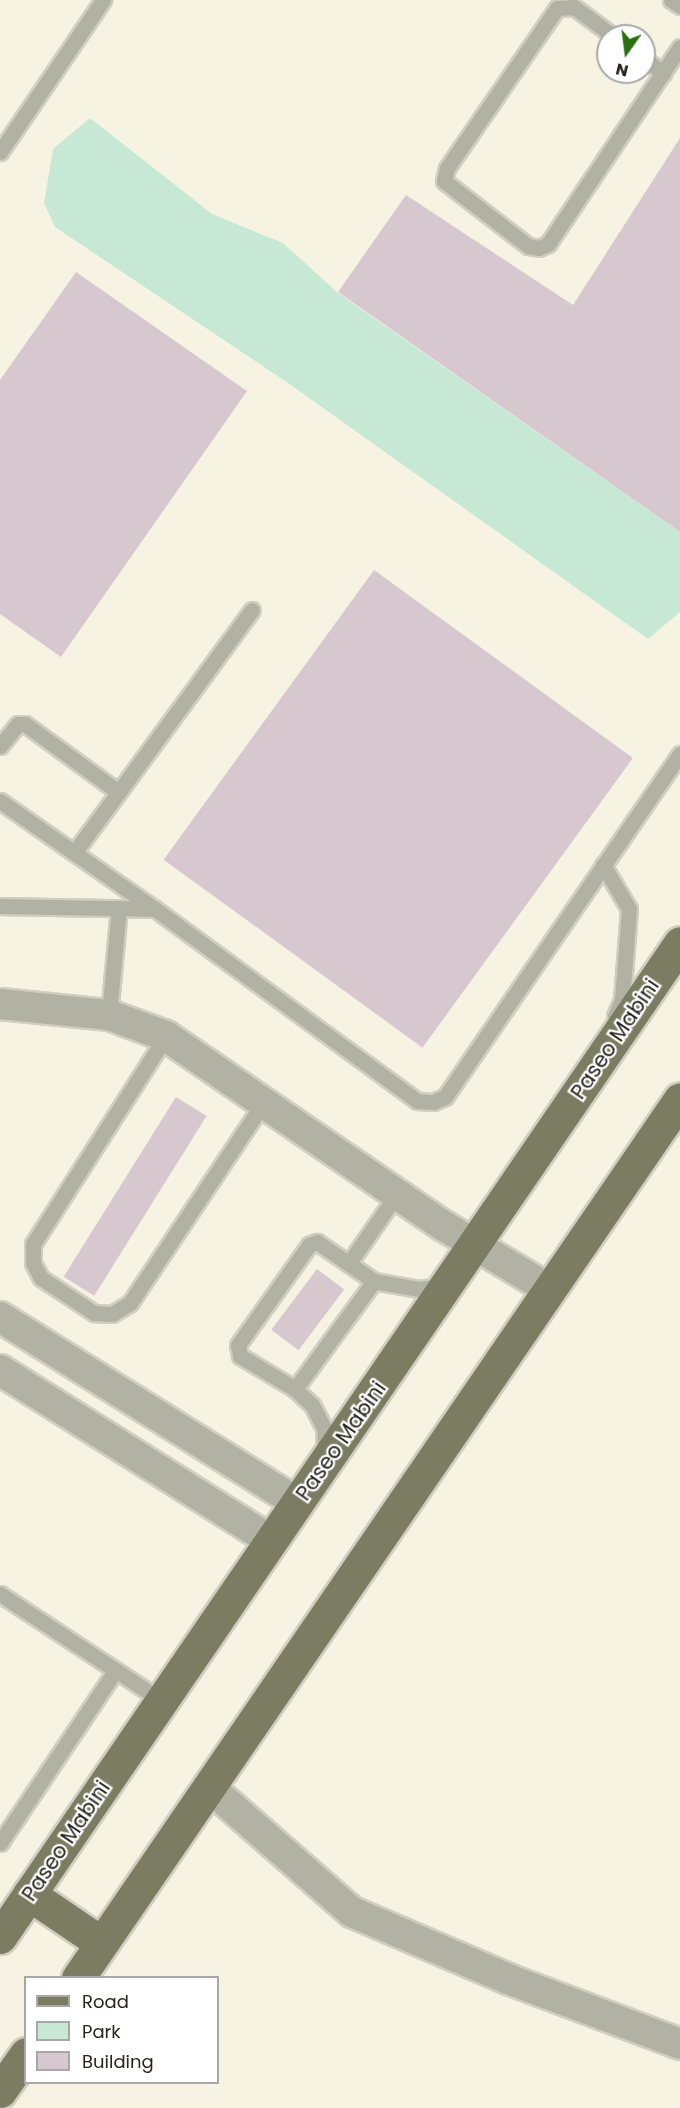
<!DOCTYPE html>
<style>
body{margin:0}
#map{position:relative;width:680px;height:2108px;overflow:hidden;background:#f6f3e3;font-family:Poppins,sans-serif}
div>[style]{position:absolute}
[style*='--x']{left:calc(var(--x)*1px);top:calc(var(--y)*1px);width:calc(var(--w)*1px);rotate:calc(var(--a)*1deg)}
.green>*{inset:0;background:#c8e8d6}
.building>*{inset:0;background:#d7c8d0;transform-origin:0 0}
.roads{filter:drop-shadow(2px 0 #d1cec0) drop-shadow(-2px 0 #d1cec0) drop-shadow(0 2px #d1cec0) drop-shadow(0 -2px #d1cec0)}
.lane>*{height:15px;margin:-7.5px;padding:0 7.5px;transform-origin:7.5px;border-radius:7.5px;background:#b1b2a3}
.street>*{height:30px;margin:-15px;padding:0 15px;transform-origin:15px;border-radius:15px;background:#b1b2a3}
.primary>*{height:33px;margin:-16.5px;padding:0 16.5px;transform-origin:16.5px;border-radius:16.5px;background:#7b7c61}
span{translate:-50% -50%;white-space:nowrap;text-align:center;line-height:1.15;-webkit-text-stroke:4.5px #fff;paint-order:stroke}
.street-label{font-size:21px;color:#272520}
.legend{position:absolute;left:24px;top:1976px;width:195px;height:108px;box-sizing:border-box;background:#fff;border:2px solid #a9a8a6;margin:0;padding:8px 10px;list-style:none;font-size:18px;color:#272520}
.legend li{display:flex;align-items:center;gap:12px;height:30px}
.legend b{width:30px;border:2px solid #a9a8a6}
.north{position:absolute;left:596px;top:24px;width:60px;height:60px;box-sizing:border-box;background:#fff;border:2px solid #a9a8a6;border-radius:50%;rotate:194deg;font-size:16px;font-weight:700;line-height:24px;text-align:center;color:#272520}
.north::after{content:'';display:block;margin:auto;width:21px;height:27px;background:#297010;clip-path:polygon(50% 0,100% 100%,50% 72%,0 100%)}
</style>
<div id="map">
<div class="green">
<div style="clip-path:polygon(90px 118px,212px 214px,283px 243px,338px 293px,680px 532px,680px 612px,648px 639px,288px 383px,55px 227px,44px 203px,53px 149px)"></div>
</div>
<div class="building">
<div style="clip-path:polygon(680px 138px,680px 532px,338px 292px,406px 195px,573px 305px)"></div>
<div style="clip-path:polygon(76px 272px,247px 391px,61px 657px,0 614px,0 380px)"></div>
<div style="left:374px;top:570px;width:320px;height:358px;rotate:36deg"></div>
<div style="left:176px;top:1097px;width:36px;height:212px;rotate:32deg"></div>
<div style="left:317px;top:1269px;width:34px;height:76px;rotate:37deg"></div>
</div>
<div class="roads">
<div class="lane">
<div style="--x:671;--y:0;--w:11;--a:34"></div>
<div style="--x:613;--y:36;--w:49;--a:-143.4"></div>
<div style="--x:574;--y:7;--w:17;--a:177"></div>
<div style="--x:557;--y:8;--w:194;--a:124.5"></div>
<div style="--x:447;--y:168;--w:13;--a:103"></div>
<div style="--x:444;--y:181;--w:106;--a:37.7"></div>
<div style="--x:528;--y:246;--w:11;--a:10"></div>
<div style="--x:539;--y:248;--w:10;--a:-24"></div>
<div style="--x:548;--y:244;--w:237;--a:-56.2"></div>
<div style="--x:644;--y:59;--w:24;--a:36"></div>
<div style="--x:0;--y:152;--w:184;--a:-55.9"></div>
<div style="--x:0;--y:746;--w:28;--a:-51"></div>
<div style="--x:18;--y:724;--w:7;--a:0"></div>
<div style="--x:25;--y:724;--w:114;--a:36.1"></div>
<div style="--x:0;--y:801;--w:189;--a:34.9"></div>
<div style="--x:155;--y:909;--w:325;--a:36.2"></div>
<div style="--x:417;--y:1101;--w:16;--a:4"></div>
<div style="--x:433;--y:1102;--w:13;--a:-23"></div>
<div style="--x:445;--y:1097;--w:416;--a:-55.6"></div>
<div style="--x:74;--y:853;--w:301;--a:-53.8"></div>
<div style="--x:603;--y:865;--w:51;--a:59.4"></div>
<div style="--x:629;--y:909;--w:91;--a:94.4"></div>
<div style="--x:622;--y:1000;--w:17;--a:114"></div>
<div style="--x:0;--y:906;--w:155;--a:1.1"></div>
<div style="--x:109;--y:1015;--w:107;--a:-84.7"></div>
<div style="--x:166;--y:1036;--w:247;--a:122.6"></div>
<div style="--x:33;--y:1244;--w:19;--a:90"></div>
<div style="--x:33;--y:1263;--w:17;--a:62"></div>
<div style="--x:41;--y:1278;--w:64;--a:33.4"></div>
<div style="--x:94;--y:1313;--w:18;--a:3"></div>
<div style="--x:112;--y:1314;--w:21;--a:-31"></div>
<div style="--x:130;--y:1303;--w:242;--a:-56.3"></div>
<div style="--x:349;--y:1263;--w:84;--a:-55.2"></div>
<div style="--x:295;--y:1389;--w:134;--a:-53.8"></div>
<div style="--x:324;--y:1453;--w:23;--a:-88"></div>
<div style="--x:325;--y:1430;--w:28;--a:-117"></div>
<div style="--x:312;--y:1405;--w:23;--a:-137"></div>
<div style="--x:295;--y:1389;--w:64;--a:-149"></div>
<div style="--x:240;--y:1356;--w:11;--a:-100"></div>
<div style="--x:238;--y:1345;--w:123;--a:-54.6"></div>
<div style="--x:309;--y:1245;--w:9;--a:-21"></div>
<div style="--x:317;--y:1242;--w:69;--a:34.4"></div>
<div style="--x:374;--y:1281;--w:46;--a:10.1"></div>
<div style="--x:419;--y:1289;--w:22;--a:-8"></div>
<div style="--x:0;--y:1594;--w:194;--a:33.4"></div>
<div style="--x:0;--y:1843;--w:208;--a:-56.2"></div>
</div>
<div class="street">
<div style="--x:0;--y:1004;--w:110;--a:5.8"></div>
<div style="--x:109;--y:1015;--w:61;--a:20.2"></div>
<div style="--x:166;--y:1036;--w:337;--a:34.4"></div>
<div style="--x:444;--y:1226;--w:124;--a:31.1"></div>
<div style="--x:0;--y:1317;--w:351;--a:32"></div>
<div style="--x:0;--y:1370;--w:321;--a:32.2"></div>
<div style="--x:209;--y:1787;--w:190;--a:41.2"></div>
<div style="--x:352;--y:1912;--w:170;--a:23.2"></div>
<div style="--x:508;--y:1979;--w:184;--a:20.7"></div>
</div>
<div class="primary">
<div style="--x:29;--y:1894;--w:87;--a:34.2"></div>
<div style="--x:0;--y:1937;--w:1204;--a:-55.62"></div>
<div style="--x:78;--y:1978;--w:1065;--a:-55.59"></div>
<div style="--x:0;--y:2091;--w:45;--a:-54.9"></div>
</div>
</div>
<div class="street-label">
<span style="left:615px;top:1039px;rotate:-56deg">Paseo Mabini</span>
<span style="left:341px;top:1441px;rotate:-55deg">Paseo Mabini</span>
<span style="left:66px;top:1841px;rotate:-56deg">Paseo Mabini</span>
</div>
<ul class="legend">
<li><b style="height:8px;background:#7b7c61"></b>Road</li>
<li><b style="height:16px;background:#c8e8d6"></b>Park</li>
<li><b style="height:16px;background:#d7c8d0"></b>Building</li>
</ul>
<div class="north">N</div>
</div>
